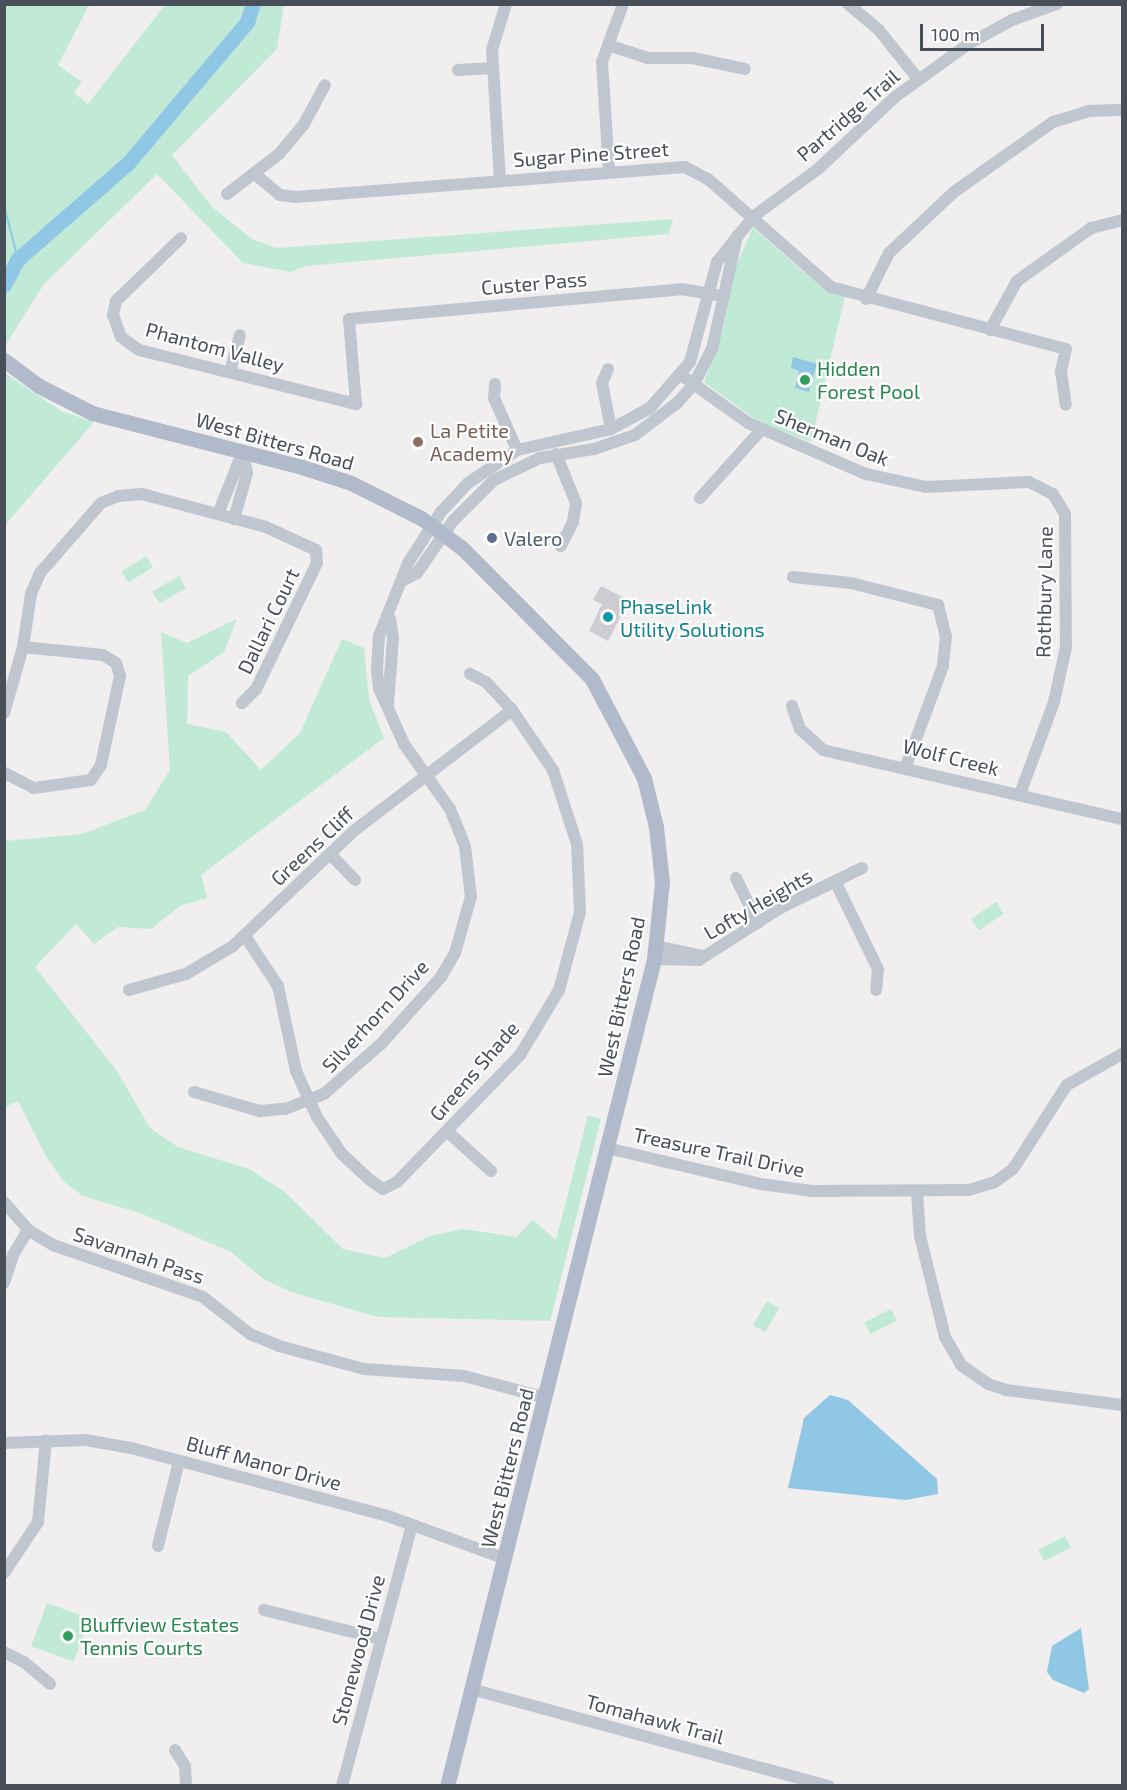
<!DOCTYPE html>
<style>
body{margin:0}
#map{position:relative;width:1127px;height:1790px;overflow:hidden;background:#f0eeee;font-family:"Exo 2",sans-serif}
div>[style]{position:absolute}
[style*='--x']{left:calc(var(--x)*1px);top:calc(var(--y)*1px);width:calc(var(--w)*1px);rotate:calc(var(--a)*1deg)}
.green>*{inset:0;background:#c0ead6;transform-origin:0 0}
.water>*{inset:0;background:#90c7e4}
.stream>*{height:2px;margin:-1px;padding:0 1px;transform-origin:1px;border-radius:1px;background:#90c7e4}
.river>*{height:15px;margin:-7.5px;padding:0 7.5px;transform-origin:7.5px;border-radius:7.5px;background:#90c7e4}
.building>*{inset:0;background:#ccccd2}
.minor>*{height:12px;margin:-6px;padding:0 6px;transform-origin:6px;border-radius:6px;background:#c0c6cf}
.major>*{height:15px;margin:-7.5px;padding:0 7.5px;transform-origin:7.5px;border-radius:7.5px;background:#b0baca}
.dots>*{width:16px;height:16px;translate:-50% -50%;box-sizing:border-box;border:3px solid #fff;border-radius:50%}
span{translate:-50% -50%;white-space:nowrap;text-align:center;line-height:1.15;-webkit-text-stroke:4.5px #fff;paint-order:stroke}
.street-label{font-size:20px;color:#484f59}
.leisure-label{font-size:20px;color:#27864d}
.left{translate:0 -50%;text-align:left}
.education-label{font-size:20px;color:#785e54}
.service-label{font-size:20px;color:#4e5e75}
.culture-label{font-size:20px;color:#0d838f}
.frame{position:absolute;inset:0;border:6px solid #484f59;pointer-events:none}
.scale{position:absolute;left:920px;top:24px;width:124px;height:27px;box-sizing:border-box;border:3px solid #484f59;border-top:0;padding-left:8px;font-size:18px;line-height:21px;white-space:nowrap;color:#484f59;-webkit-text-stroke:4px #fff;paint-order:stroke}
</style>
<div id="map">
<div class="green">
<div style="clip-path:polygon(5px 4px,89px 5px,58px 65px,82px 82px,74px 93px,88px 104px,165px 5px,284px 5px,277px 49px,172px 155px,212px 207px,252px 239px,276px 248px,673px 219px,669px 234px,306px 266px,291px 272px,243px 263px,157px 174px,44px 284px,5px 346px)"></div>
<div style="clip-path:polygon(753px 228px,812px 279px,845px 296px,811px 442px,760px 423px,704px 382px,723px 331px,734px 270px)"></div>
<div style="clip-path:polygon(5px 373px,61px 411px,94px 422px,5px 525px)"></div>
<div style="left:146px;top:556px;width:13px;height:29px;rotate:58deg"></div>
<div style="left:179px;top:576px;width:14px;height:31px;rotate:60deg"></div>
<div style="clip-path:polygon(237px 619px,224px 652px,188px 676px,187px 724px,226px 732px,261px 770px,300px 733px,342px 639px,364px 648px,369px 700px,384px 738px,201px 875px,207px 898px,180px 906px,151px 929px,118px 927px,94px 944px,76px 924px,35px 967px,117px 1071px,150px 1128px,178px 1147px,249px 1169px,285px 1192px,343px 1249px,385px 1258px,430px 1236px,463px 1229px,516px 1237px,533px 1220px,556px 1240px,588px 1115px,601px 1119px,550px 1321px,378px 1317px,291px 1292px,262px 1278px,231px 1252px,140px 1213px,83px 1196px,64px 1182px,46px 1156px,18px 1101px,5px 1107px,5px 841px,82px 834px,145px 810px,170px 770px,161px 632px,187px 643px)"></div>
<div style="left:996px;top:902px;width:14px;height:30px;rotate:56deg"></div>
<div style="left:767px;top:1301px;width:14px;height:28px;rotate:30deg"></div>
<div style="left:891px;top:1309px;width:13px;height:30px;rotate:63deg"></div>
<div style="left:1065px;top:1536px;width:13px;height:30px;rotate:63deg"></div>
<div style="left:47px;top:1603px;width:45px;height:46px;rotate:20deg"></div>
</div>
<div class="water">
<div style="clip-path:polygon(793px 357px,817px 364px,809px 392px,795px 388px,799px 371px,791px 368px)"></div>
<div style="clip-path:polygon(830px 1395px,848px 1400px,937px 1479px,938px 1494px,906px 1500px,788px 1488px,804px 1418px)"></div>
<div style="clip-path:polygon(1081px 1628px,1089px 1689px,1084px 1693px,1053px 1680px,1047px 1672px,1052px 1646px)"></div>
</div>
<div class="stream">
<div style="--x:4;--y:206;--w:55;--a:75.2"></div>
</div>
<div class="river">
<div style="--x:4;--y:285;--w:30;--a:-62"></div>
<div style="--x:18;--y:259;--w:146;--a:-41.1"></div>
<div style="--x:128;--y:163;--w:185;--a:-49.8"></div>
<div style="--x:247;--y:22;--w:19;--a:-72"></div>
</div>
<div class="building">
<div style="clip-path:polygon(601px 586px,629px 600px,608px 641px,589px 631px,602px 604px,593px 600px)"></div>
</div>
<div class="minor">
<div style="--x:848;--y:4;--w:39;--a:40"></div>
<div style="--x:878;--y:29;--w:65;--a:51.2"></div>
<div style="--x:608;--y:45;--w:42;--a:18"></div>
<div style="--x:648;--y:58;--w:44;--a:0"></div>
<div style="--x:692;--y:58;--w:54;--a:11.7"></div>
<div style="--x:458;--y:70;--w:33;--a:-3"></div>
<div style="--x:609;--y:171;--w:109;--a:-93.7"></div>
<div style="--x:602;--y:62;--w:62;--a:-70.1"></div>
<div style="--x:256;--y:175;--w:31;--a:40"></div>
<div style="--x:280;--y:195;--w:16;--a:7"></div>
<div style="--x:296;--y:197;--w:390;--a:-4.4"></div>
<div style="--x:685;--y:167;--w:26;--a:28"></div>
<div style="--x:708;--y:179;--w:164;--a:41.3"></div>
<div style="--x:831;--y:287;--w:243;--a:14.8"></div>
<div style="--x:1066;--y:349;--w:23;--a:103"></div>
<div style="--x:1061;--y:371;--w:34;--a:82"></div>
<div style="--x:500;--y:180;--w:130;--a:-93.5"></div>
<div style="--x:492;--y:50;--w:48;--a:-73.1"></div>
<div style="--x:227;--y:194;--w:66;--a:-37.6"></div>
<div style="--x:279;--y:154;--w:39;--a:-50"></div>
<div style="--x:304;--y:124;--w:44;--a:-61.7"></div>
<div style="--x:181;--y:238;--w:91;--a:135.9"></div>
<div style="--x:116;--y:301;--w:14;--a:102"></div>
<div style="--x:113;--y:315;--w:23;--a:70"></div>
<div style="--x:121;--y:337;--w:22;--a:36"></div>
<div style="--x:139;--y:350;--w:224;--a:14"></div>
<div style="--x:356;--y:404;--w:85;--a:-94.7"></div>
<div style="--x:349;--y:319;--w:334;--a:-5.1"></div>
<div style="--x:682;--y:289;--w:41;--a:9.9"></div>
<div style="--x:866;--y:299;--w:51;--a:-63.4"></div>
<div style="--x:889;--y:253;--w:89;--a:-43.2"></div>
<div style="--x:954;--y:192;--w:121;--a:-35.3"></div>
<div style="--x:1053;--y:122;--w:37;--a:-17"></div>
<div style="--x:1088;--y:111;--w:34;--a:-2"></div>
<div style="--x:990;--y:330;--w:56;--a:-61.1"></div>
<div style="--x:1017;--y:281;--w:91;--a:-35.6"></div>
<div style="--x:1091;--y:228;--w:32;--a:-14"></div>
<div style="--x:608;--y:369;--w:15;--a:113"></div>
<div style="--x:602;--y:383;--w:47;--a:78.9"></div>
<div style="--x:230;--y:372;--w:38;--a:-75"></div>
<div style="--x:681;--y:375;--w:82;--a:35.6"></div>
<div style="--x:748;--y:423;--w:129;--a:23.4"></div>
<div style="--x:866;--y:474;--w:61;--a:12.2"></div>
<div style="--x:926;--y:487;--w:103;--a:-2.8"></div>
<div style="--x:1029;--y:482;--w:27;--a:27"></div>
<div style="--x:1053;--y:494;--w:23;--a:59"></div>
<div style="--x:1065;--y:514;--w:133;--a:89.6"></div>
<div style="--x:1066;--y:647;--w:56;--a:102.3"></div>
<div style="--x:1054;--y:702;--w:98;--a:110.3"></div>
<div style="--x:495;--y:384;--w:14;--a:94"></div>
<div style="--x:494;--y:398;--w:57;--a:66.1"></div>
<div style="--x:556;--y:454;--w:53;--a:67.8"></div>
<div style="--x:576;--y:503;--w:19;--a:99"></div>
<div style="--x:573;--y:522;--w:27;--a:117"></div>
<div style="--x:700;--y:498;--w:91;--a:-48.1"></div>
<div style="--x:218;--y:514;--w:68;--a:-68.4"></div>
<div style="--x:243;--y:451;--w:22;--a:80"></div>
<div style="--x:247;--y:473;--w:48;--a:105.8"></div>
<div style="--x:793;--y:577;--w:58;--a:5.9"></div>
<div style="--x:851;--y:583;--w:90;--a:14.2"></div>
<div style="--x:938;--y:605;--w:32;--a:76"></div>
<div style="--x:946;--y:636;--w:30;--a:96"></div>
<div style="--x:943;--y:666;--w:107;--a:110.3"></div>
<div style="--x:404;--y:580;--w:15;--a:-28"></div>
<div style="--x:417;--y:573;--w:63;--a:-55.3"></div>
<div style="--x:453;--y:521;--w:58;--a:-45"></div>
<div style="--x:494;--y:480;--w:51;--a:-25.6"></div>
<div style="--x:540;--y:458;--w:55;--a:-9.5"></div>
<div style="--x:594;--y:449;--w:43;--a:-18.9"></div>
<div style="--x:635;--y:435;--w:53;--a:-37.3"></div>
<div style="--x:677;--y:403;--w:25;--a:-48"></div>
<div style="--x:694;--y:384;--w:39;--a:-63"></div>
<div style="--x:712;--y:349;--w:116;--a:-77.5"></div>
<div style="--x:23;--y:647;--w:54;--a:-81.4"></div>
<div style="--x:31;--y:594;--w:23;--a:-67"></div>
<div style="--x:40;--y:573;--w:93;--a:-48.9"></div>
<div style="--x:101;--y:503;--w:18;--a:-22"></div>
<div style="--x:118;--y:496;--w:24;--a:-5"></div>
<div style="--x:142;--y:494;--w:128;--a:14.9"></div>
<div style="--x:266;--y:527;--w:55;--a:24.7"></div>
<div style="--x:316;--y:550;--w:13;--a:86"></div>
<div style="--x:317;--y:563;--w:140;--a:115.8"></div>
<div style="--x:256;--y:689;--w:20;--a:135"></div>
<div style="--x:388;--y:704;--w:67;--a:-85.7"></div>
<div style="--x:393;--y:637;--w:18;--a:-99"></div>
<div style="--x:792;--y:706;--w:24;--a:71"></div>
<div style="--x:800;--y:729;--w:31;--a:42"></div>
<div style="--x:823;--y:750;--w:307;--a:13"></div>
<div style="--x:4;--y:713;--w:69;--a:-73.9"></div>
<div style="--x:23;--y:647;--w:80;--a:5.7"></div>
<div style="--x:103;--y:655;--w:15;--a:32"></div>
<div style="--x:116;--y:663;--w:14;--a:73"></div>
<div style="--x:120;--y:676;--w:91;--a:102.1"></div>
<div style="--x:101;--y:765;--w:18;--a:124"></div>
<div style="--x:91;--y:780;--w:58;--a:172"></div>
<div style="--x:34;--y:788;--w:34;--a:-153"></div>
<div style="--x:330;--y:854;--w:36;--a:46"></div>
<div style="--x:736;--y:878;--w:50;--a:63.9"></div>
<div style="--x:835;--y:881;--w:98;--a:64"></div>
<div style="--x:878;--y:969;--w:21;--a:95"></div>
<div style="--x:245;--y:936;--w:60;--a:56.6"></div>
<div style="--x:278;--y:986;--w:87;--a:78"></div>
<div style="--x:296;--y:1071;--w:51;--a:65.5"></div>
<div style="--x:317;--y:1117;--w:45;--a:56"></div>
<div style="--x:342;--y:1154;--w:38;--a:43"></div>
<div style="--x:370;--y:1180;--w:16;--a:35"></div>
<div style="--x:383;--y:1189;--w:16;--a:-27"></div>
<div style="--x:397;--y:1182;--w:177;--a:-45.9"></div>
<div style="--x:520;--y:1055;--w:76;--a:-59"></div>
<div style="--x:559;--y:990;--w:81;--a:-74.9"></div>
<div style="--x:580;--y:912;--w:68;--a:-92.5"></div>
<div style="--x:577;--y:844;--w:78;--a:-108"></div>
<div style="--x:553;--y:770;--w:73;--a:-124.3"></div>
<div style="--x:512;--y:710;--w:38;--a:-133"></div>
<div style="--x:486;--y:682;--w:18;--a:-153"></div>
<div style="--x:656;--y:946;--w:49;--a:11.8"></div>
<div style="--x:654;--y:959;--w:45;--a:1.3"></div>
<div style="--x:699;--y:960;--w:98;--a:-32.6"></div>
<div style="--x:782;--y:907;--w:89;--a:-26"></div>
<div style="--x:129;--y:990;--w:59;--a:-15.7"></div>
<div style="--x:186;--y:974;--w:55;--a:-30.8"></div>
<div style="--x:233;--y:946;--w:168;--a:-43.6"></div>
<div style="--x:355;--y:830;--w:198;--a:-37.4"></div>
<div style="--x:194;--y:1092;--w:69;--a:16.1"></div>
<div style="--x:260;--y:1111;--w:25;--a:-5"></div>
<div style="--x:285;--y:1109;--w:42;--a:-21"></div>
<div style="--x:324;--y:1094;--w:76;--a:-41.3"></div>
<div style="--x:381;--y:1044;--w:90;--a:-48.2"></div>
<div style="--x:441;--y:977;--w:28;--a:-60"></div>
<div style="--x:455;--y:953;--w:58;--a:-74.1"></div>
<div style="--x:471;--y:897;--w:51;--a:-96.7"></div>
<div style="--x:465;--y:846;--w:40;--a:-112"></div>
<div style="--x:450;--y:809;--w:80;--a:-125.3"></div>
<div style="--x:404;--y:744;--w:61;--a:-114.1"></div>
<div style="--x:379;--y:688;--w:17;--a:-97"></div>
<div style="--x:377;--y:671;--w:35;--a:-87"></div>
<div style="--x:379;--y:636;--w:79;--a:-68.3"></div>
<div style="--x:408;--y:563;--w:61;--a:-57.1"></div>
<div style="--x:441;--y:512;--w:40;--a:-47"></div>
<div style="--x:468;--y:483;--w:59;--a:-34"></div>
<div style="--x:517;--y:450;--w:96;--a:-12.6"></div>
<div style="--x:611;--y:429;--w:44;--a:-28.3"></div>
<div style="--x:650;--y:408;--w:61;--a:-49"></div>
<div style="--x:690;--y:362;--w:104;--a:-74.9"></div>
<div style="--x:717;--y:262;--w:59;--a:-51.2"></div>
<div style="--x:754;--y:216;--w:79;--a:-36.3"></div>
<div style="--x:818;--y:169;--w:105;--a:-43.1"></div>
<div style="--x:895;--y:97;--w:92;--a:-35.8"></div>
<div style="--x:970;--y:43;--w:48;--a:-28.7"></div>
<div style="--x:1012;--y:20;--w:48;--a:-19.6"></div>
<div style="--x:448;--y:1132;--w:58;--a:42.2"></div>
<div style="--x:607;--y:1148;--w:158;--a:13.2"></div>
<div style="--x:761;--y:1184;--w:51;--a:7.8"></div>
<div style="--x:812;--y:1191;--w:157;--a:-0.4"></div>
<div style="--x:969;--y:1190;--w:27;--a:-17"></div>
<div style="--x:995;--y:1182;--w:22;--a:-36"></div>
<div style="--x:1013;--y:1169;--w:100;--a:-57.3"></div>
<div style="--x:1067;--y:1085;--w:63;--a:-29.4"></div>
<div style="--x:917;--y:1193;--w:43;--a:86"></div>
<div style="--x:920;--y:1236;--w:104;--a:76.1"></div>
<div style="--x:945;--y:1337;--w:32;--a:60"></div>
<div style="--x:961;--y:1365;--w:33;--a:35"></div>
<div style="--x:988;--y:1384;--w:19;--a:18"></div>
<div style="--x:1006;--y:1390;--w:117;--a:7.4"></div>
<div style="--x:4;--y:1202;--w:37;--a:49"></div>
<div style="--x:28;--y:1230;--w:29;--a:31"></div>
<div style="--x:53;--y:1245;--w:159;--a:19.1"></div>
<div style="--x:203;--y:1297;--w:60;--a:38.2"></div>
<div style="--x:250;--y:1334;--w:31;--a:22"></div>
<div style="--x:279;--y:1346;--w:88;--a:15.1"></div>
<div style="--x:364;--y:1369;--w:100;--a:4"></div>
<div style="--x:464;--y:1376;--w:85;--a:15"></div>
<div style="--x:4;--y:1283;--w:29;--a:-72"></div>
<div style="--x:13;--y:1255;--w:29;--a:-59"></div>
<div style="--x:4;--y:1443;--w:82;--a:-2.1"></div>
<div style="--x:86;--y:1440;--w:46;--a:10.1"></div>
<div style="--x:131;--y:1448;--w:263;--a:14.8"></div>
<div style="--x:385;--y:1515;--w:129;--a:20"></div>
<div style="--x:158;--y:1546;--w:88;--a:-76.1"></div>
<div style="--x:4;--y:1573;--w:61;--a:-56.3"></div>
<div style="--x:38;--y:1522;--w:82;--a:-84.4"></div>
<div style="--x:264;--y:1610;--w:120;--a:14"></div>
<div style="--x:4;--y:1652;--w:22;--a:27"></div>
<div style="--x:24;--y:1662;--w:34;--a:40"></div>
<div style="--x:471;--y:1689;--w:371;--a:15.2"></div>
<div style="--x:175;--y:1750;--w:19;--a:58"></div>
<div style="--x:185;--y:1766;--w:20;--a:87"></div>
<div style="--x:342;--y:1786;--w:270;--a:-75"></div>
</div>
<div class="major">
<div style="--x:4;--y:360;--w:44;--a:36.6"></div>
<div style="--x:39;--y:386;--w:59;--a:27"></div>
<div style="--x:92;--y:413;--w:217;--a:14.4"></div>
<div style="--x:302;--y:467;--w:52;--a:18.1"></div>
<div style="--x:351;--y:483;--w:78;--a:26.6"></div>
<div style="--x:421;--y:518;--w:51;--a:36.2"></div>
<div style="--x:462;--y:548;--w:185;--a:45.2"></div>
<div style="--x:592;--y:679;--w:112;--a:62.3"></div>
<div style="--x:644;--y:778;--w:50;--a:76.2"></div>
<div style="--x:656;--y:827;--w:55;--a:83.8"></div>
<div style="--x:662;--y:882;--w:77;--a:95.9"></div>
<div style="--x:654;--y:959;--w:853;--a:104.05"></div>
</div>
<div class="dots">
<div style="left:805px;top:380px;background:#2e9e5b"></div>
<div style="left:418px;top:442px;background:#8d6e63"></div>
<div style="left:492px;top:538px;background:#5c6f8a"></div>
<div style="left:608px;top:617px;background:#0f9aa8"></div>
<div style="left:68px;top:1636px;background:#2e9e5b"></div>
</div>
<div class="street-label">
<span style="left:848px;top:115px;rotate:-41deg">Partridge Trail</span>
<span style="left:591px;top:154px;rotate:-4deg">Sugar Pine Street</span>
<span style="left:534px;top:283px;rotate:-5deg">Custer Pass</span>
<span style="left:215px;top:347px;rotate:15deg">Phantom Valley</span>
<span style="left:832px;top:437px;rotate:22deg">Sherman Oak</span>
<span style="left:275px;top:441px;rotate:16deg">West Bitters Road</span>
<span style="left:1044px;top:592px;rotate:-89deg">Rothbury Lane</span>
<span style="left:268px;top:621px;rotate:-64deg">Dallari Court</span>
<span style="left:951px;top:757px;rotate:14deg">Wolf Creek</span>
<span style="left:312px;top:846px;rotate:-43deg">Greens Cliff</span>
<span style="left:758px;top:904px;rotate:-30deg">Lofty Heights</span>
<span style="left:621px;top:997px;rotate:-78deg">West Bitters Road</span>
<span style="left:375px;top:1016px;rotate:-47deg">Silverhorn Drive</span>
<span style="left:474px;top:1071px;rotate:-49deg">Greens Shade</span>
<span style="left:719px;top:1152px;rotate:12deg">Treasure Trail Drive</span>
<span style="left:139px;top:1255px;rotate:19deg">Savannah Pass</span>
<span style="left:264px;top:1463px;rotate:15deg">Bluff Manor Drive</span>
<span style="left:507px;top:1468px;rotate:-76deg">West Bitters Road</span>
<span style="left:358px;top:1650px;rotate:-75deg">Stonewood Drive</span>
<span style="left:655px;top:1719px;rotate:15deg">Tomahawk Trail</span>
</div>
<div class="leisure-label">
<span class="left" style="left:817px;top:380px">Hidden<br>Forest Pool</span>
<span class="left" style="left:80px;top:1636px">Bluffview Estates<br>Tennis Courts</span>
</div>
<div class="education-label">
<span class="left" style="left:430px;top:442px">La Petite<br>Academy</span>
</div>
<div class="service-label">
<span class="left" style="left:504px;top:538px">Valero</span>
</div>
<div class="culture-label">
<span class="left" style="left:620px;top:618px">PhaseLink<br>Utility Solutions</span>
</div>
<div class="frame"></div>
<div class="scale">100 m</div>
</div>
